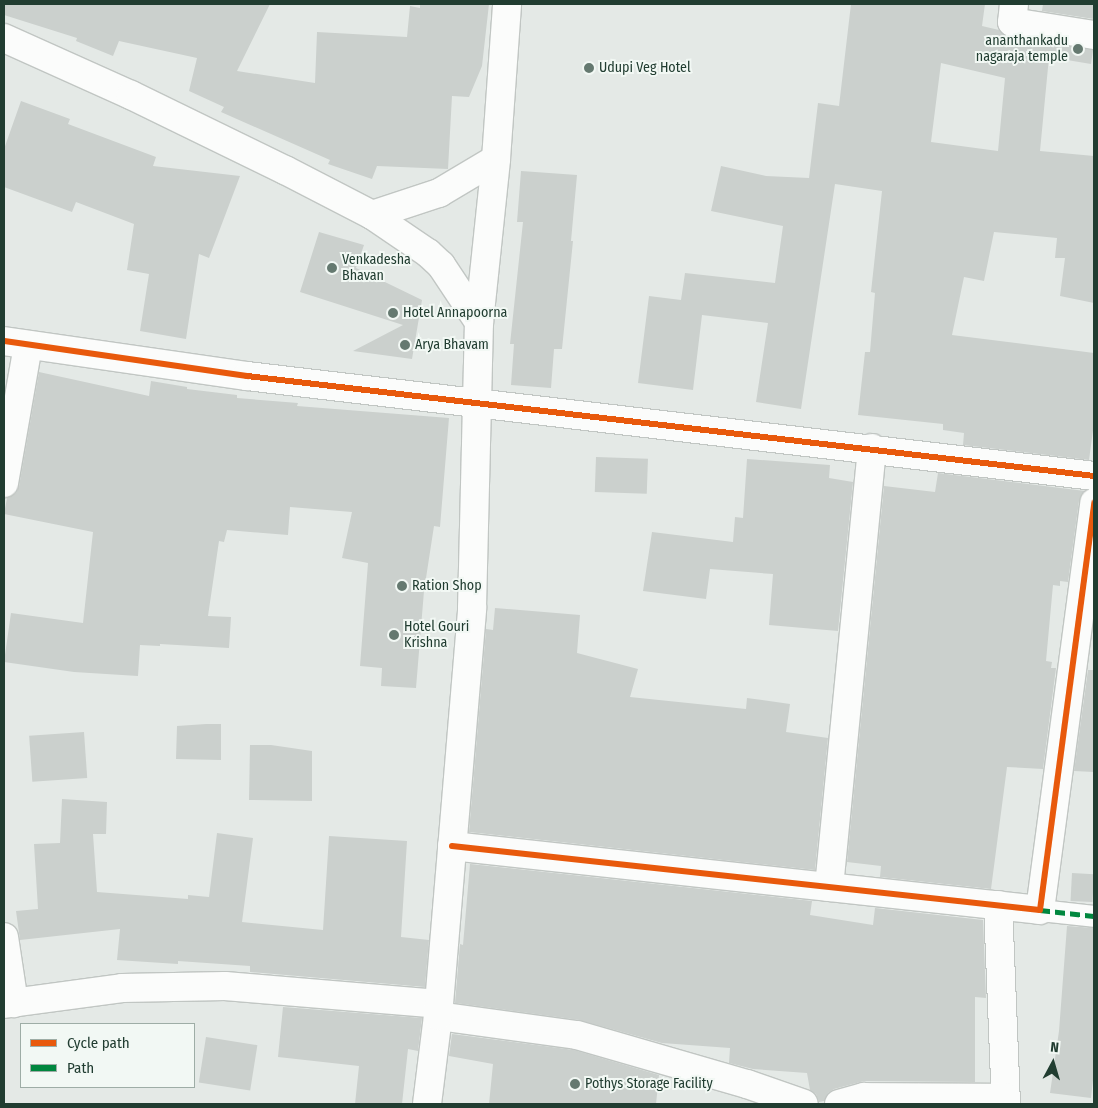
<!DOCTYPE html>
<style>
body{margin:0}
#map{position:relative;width:1098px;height:1108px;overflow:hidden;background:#e4e9e6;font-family:"Fira Sans Condensed",sans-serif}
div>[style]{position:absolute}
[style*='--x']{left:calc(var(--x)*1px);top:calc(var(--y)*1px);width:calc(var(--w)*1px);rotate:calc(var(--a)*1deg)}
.building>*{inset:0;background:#cbd0cd;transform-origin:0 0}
.roads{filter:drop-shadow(1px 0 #c1c6c3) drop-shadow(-1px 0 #c1c6c3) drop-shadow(0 1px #c1c6c3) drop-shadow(0 -1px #c1c6c3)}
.pedestrian>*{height:21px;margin:-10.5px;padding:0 10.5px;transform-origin:10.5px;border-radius:10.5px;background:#fbfcfb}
.minor>*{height:28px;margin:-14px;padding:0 14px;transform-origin:14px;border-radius:14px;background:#fbfcfb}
.secondary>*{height:28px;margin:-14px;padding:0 14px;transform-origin:14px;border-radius:14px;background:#fbfcfb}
.quiet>*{height:5px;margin-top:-2.5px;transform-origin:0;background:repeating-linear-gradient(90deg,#00873e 0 10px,transparent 0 15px)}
.cycleway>*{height:6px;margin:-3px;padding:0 3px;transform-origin:3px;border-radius:3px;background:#e8590c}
.dots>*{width:14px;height:14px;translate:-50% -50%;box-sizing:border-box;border:2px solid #f2f8f4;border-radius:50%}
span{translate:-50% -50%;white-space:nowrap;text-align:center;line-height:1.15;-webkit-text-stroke:4px #f2f8f4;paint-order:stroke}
.poi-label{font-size:14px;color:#213d31}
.right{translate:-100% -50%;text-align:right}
.left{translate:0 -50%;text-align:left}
.frame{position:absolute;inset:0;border:5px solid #213d31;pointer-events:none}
.legend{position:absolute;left:20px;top:1023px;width:175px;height:65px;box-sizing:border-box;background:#f2f8f4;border:1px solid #9eada6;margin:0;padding:6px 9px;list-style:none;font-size:15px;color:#213d31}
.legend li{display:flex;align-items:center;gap:10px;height:25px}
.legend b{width:25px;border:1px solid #9eada6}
.north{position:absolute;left:1028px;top:1038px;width:50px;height:50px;-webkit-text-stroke:4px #f2f8f4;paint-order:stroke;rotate:6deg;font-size:14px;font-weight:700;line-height:20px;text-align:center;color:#213d31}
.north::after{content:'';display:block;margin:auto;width:18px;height:22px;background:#213d31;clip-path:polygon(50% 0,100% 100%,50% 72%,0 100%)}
</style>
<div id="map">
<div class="building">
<div style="clip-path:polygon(4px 4px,270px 4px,237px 71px,315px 83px,317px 32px,407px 37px,410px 6px,420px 8px,420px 4px,489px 4px,482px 66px,469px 97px,452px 96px,448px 169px,377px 166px,372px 179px,328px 164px,330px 160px,221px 112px,224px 107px,189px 91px,197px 58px,119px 41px,113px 56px,76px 41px,77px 38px,4px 15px)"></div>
<div style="clip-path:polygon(evenodd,851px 4px,985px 4px,982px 26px,999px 30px,1010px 37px,1093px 50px,1091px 64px,1049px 57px,1040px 151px,1094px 156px,1094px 303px,1060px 296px,1065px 258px,1055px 258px,1057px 238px,994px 232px,984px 281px,964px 277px,952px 335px,1094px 353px,1094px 423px,1089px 460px,963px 445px,964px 433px,943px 430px,943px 424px,858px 415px,865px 352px,870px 352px,875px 293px,871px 292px,882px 191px,835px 184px,801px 409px,756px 402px,768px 323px,702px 315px,693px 390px,638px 383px,649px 296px,681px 300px,685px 273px,775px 283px,783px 226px,711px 211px,721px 166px,766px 176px,809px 178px,818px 103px,839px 106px,851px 4px,941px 63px,1005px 78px,998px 151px,931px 142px,941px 63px)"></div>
<div style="clip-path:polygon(1043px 4px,1094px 4px,1094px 19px,1042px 11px)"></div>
<div style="clip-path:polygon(21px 101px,70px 119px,68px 124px,156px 157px,153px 166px,240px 176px,209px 258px,199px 254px,186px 339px,140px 331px,149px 274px,127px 270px,134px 224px,76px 202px,72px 212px,4px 187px,4px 149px)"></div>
<div style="clip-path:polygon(521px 171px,577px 175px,571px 241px,573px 241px,562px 349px,554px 349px,551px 388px,511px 385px,514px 344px,510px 344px,523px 222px,517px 222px)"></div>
<div style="clip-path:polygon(319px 232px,364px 245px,356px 268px,422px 300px,412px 359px,353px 351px,403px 325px,300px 292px)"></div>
<div style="clip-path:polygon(39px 372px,149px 396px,151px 381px,187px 387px,187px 389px,237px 395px,237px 398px,298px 403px,297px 406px,449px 418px,440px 527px,434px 526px,424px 591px,416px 688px,381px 686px,382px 668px,360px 666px,368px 563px,342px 558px,352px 512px,290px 507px,288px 535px,227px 530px,224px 542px,219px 541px,208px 616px,231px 617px,229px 648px,160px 644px,160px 646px,140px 645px,138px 676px,74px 672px,4px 662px,11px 613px,83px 623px,93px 532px,4px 514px,7px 498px,16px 493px,19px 486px)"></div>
<div style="left:596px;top:457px;width:52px;height:35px;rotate:2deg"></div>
<div style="clip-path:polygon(747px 459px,830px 465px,829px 478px,853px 482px,838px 631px,769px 625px,773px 574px,710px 569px,706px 599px,643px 591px,652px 532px,733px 542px,735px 517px,743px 518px)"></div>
<div style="clip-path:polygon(938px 473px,1085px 491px,1079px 501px,1068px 582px,1060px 581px,1060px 586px,1053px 585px,1046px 661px,1052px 662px,1051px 668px,1056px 668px,1043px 769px,1007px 767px,991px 889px,880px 877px,881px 866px,847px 862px,884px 486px,935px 492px)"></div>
<div style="clip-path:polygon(495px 608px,580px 615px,577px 653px,638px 669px,630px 697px,746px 709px,747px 698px,790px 704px,786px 732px,828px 738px,815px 870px,469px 832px,486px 629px,493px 630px)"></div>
<div style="clip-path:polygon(1088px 670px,1094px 670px,1094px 772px,1074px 771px)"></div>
<div style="clip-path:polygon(206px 724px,221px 724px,221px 760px,176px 759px,177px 726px)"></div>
<div style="left:84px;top:732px;width:46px;height:55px;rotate:86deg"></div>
<div style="clip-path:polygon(250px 745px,271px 745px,312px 751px,312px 801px,249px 800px)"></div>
<div style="clip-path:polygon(62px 799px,107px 802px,106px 834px,93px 834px,97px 892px,188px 899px,188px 895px,209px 897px,217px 833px,253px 838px,242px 922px,323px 930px,329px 836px,407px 841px,401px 937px,429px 940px,425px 987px,250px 972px,250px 966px,178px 961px,178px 964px,117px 960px,120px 929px,20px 940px,16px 911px,38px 909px,34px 844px,60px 843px)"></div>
<div style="clip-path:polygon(470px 864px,812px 901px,810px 915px,873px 925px,875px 908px,983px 920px,986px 998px,975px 997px,975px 1082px,864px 1081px,834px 1089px,828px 1093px,824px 1101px,819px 1102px,816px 1094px,810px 1090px,807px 1073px,753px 1069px,729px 1063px,730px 1048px,662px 1043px,579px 1020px,455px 1003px,460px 944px,463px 945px)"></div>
<div style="left:1072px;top:873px;width:22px;height:28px;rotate:3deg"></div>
<div style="clip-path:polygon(1067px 926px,1094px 928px,1094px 1071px,1091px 1098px,1050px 1093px,1059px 1031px)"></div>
<div style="clip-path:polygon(283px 1007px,422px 1018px,418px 1051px,408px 1049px,402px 1104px,355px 1104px,359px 1066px,278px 1057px)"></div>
<div style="clip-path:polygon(452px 1034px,574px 1050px,659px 1075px,656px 1104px,489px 1104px,493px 1064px,449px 1056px)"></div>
<div style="left:206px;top:1037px;width:52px;height:46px;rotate:9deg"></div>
</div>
<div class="roads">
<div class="pedestrian">
<div style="--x:1040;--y:910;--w:54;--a:6.3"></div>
</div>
<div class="minor">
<div style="--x:1014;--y:4;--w:18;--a:96"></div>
<div style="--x:1012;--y:22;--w:83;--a:9"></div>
<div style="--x:4;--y:341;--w:246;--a:8.2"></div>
<div style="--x:247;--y:376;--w:853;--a:6.73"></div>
<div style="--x:4;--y:483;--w:140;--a:-80.1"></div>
<div style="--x:452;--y:846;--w:591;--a:6.21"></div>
<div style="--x:1040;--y:910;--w:411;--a:-82.4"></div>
<div style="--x:829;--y:887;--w:441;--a:-84.4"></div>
<div style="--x:998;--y:905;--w:199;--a:87.7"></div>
<div style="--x:4;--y:937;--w:67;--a:81.4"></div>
<div style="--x:4;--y:1004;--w:119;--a:-7.7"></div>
<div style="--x:122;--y:988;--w:103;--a:-1.1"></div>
<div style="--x:225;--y:986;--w:214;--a:4.8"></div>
<div style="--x:438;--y:1016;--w:140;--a:7.8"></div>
<div style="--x:577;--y:1035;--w:177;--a:16.1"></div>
<div style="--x:747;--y:1084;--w:60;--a:19.3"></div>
<div style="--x:839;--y:1104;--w:26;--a:-16"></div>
<div style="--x:864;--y:1097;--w:142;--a:0.4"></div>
</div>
<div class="secondary">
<div style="--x:4;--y:38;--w:139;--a:24.2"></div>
<div style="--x:131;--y:95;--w:171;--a:26"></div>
<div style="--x:285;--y:170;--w:98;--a:27.3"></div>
<div style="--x:372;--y:215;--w:71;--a:-18.2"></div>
<div style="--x:439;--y:193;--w:66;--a:-30.8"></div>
<div style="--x:372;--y:215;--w:68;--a:34.2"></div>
<div style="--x:428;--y:253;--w:18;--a:43"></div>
<div style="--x:441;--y:265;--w:69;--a:56.3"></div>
<div style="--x:427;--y:1104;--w:89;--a:-82.9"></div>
<div style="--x:438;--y:1016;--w:409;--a:-85.2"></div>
<div style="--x:472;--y:608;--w:286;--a:-88.6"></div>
<div style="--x:479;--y:322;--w:164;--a:-84"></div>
<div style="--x:496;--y:159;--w:155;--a:-85.9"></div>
</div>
</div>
<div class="quiet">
<div style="--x:1040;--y:910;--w:54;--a:6.3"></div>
</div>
<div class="cycleway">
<div style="--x:4;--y:341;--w:246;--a:8.2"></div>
<div style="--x:247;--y:376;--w:853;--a:6.73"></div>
<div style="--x:452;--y:846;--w:591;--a:6.21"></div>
<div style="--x:1040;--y:910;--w:411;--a:-82.4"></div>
</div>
<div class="dots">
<div style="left:1078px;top:49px;background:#657970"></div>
<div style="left:589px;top:68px;background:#657970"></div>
<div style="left:332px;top:268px;background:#657970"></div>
<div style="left:393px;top:313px;background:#657970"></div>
<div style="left:405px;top:345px;background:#657970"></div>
<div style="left:402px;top:586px;background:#657970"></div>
<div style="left:394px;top:635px;background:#657970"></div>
<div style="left:575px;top:1084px;background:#657970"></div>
</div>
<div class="poi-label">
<span class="right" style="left:1068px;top:49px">ananthankadu<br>nagaraja temple</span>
<span class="left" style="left:599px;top:68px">Udupi Veg Hotel</span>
<span class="left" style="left:342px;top:268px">Venkadesha<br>Bhavan</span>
<span class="left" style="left:403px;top:313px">Hotel Annapoorna</span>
<span class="left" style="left:415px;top:345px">Arya Bhavam</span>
<span class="left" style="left:412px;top:586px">Ration Shop</span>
<span class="left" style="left:404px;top:635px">Hotel Gouri<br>Krishna</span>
<span class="left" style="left:585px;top:1084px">Pothys Storage Facility</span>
</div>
<div class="frame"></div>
<ul class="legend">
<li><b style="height:6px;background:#e8590c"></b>Cycle path</li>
<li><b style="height:6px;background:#00873e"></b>Path</li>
</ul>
<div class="north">N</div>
</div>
